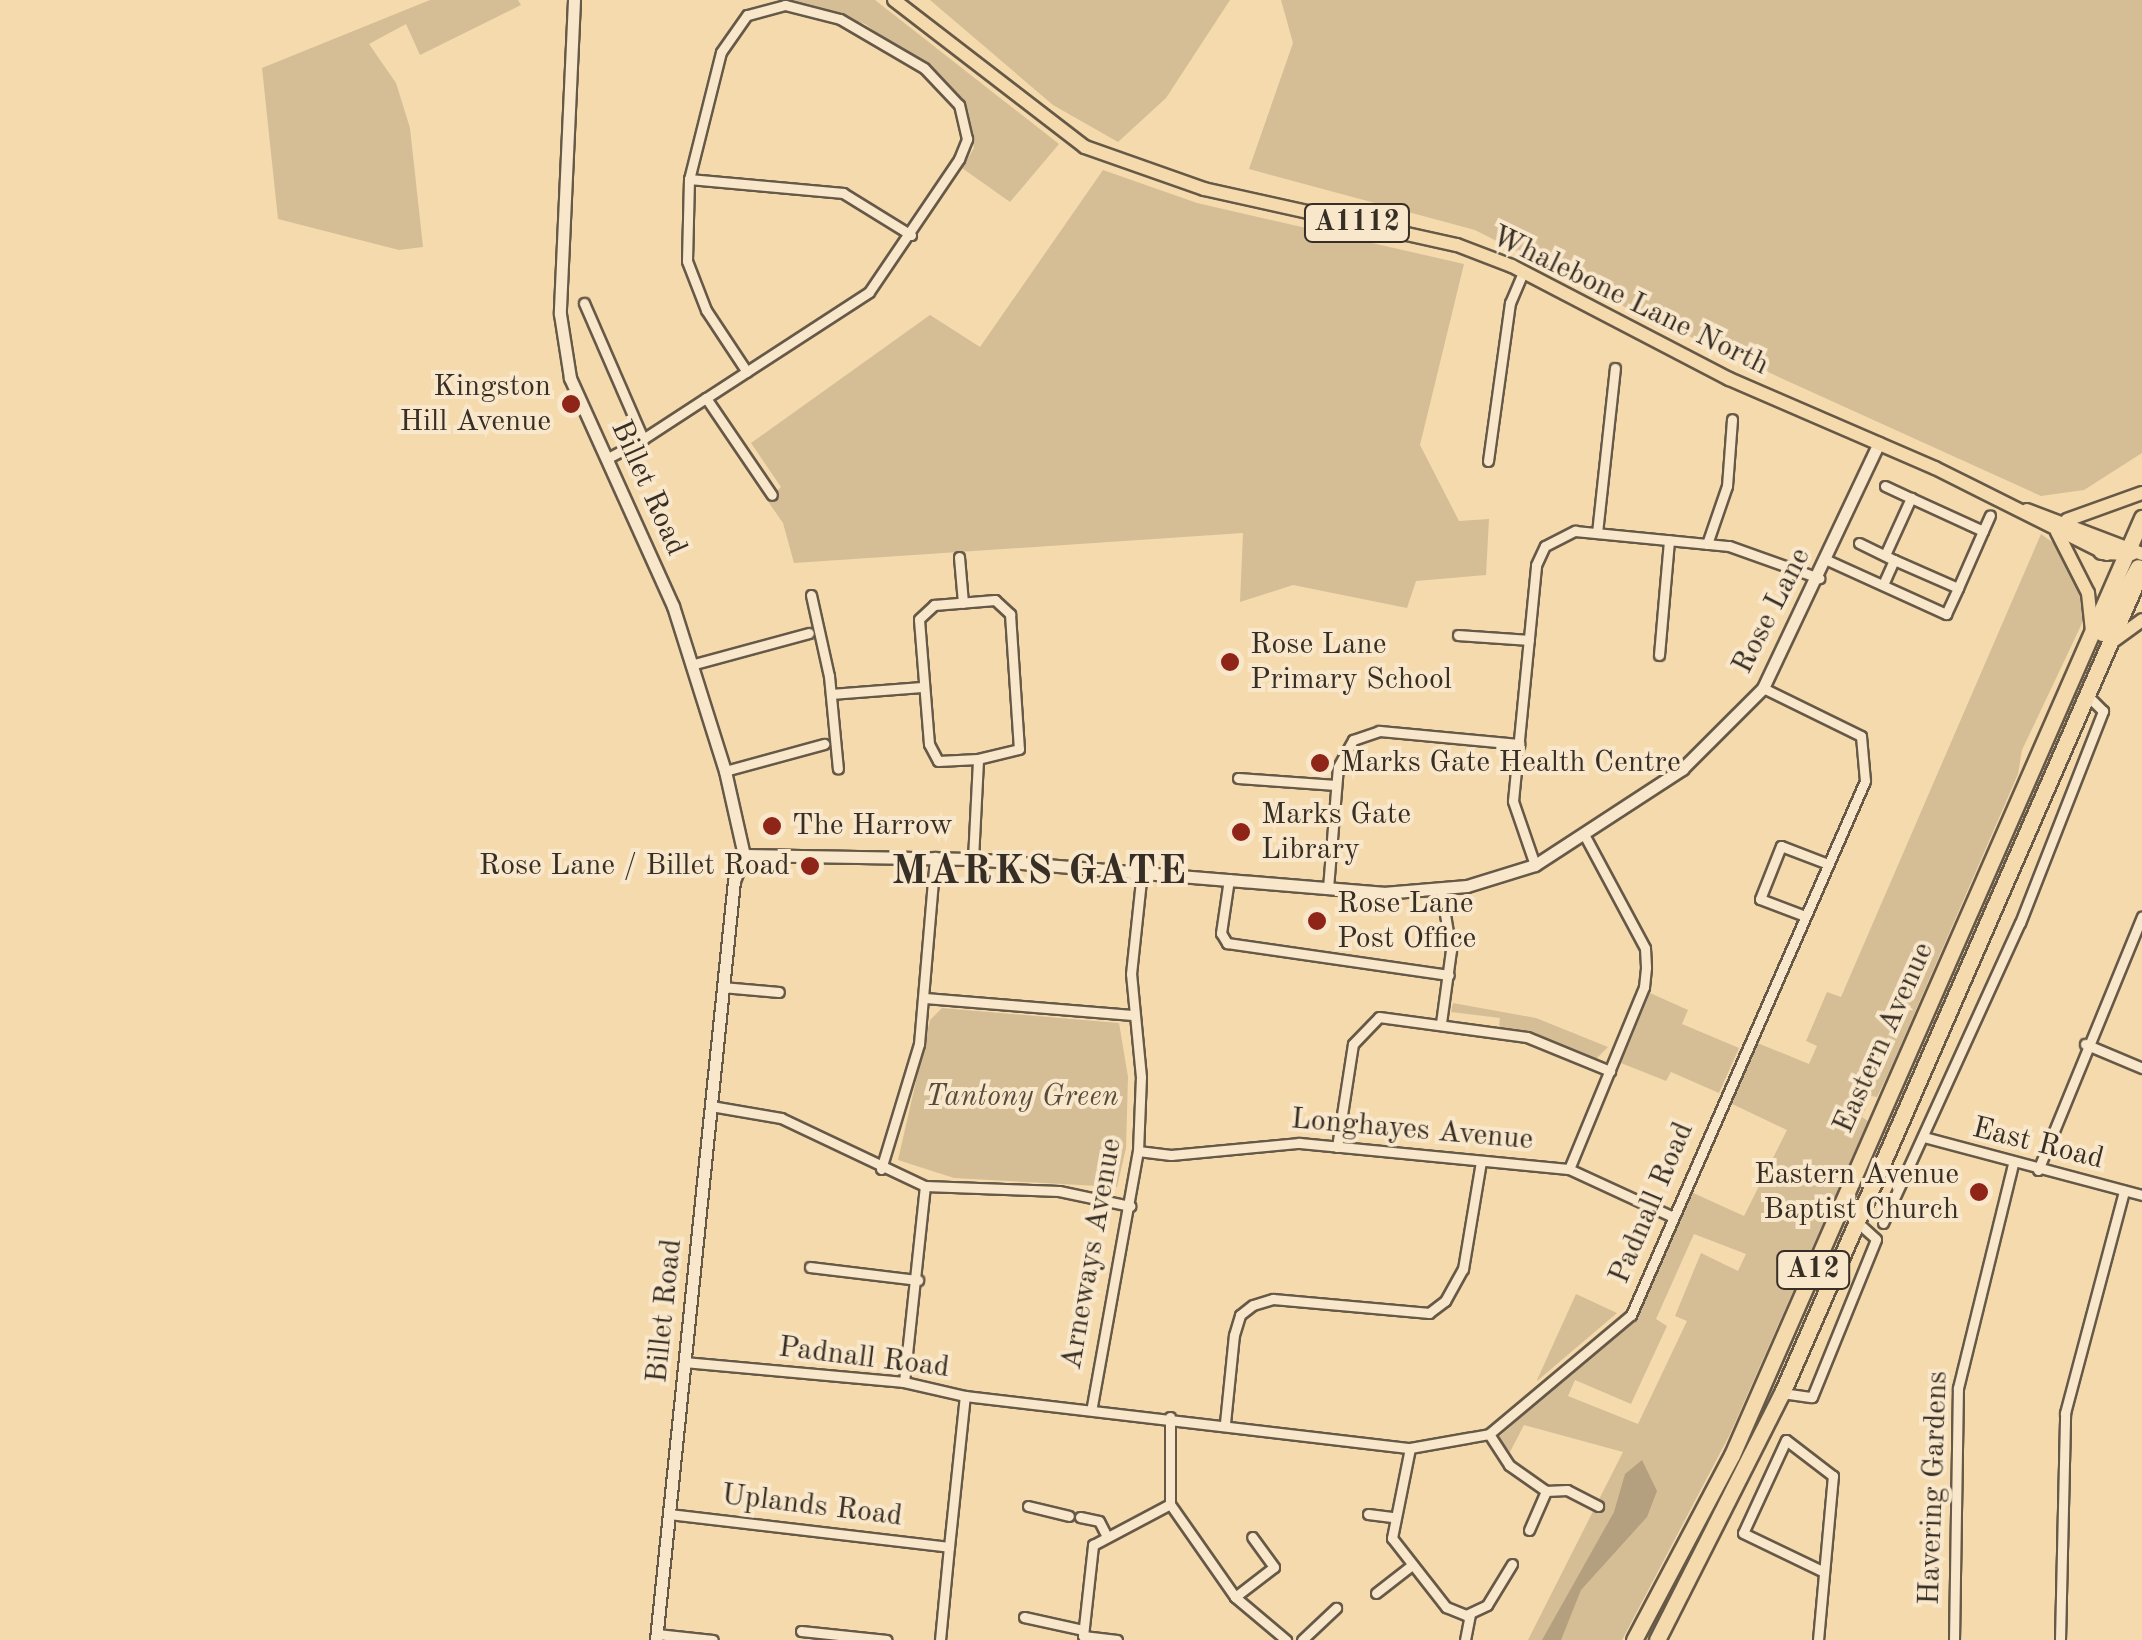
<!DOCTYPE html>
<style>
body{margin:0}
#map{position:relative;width:2142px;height:1640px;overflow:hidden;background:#f5daad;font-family:"Old Standard TT",serif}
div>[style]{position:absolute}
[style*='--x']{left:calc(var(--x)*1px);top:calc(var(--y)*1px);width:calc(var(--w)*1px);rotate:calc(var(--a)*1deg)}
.green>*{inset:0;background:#d5bd96}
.water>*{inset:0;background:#b4a07f}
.roads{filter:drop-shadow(2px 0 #665947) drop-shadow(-2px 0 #665947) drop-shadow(0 2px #665947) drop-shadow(0 -2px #665947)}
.street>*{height:9px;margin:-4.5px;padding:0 4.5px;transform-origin:4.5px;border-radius:4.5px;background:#f8e7ca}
.secondary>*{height:11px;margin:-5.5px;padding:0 5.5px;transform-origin:5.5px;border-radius:5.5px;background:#f8e7ca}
.primary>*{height:12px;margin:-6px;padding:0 6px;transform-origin:6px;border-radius:6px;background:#f5daad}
.highway>*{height:15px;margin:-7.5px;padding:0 7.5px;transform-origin:7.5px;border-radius:7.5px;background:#f5daad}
.dots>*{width:28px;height:28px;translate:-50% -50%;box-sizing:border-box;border:5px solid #f8e7ca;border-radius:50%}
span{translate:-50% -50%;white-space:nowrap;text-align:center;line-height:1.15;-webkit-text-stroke:8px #f8e7ca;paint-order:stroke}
.shield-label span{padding:2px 8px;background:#f8e7ca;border:2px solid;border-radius:8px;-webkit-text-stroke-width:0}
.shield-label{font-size:28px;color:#372e25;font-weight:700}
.street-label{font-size:30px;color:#372e25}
.poi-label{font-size:30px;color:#372e25}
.right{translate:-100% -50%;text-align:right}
.left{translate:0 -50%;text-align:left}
.park-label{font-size:30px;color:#574b3c;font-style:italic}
.district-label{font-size:40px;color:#372e25;font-weight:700;letter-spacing:2.5px}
</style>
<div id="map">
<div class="green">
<div style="clip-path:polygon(430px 0,518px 0,521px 5px,420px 55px,406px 24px,369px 44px,396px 83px,410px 128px,423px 247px,399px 250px,278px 219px,262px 68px)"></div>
<div style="clip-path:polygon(788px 0,875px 0,1059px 144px,1010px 202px,962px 168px,974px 148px,968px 110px,955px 91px,865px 24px)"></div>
<div style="clip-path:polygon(930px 0,1230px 0,1166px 98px,1118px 142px,1053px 105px)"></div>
<div style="clip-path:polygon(1281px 0,2142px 0,2142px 453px,2084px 490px,2041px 496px,1631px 310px,1475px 230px,1249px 169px,1293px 43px)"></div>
<div style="clip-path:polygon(1103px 170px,1197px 203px,1464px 264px,1420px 445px,1459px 521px,1489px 519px,1486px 575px,1416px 581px,1407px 608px,1293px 585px,1240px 602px,1243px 533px,794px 563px,783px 523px,767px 500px,781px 487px,751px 443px,930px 315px,980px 347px)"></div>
<div style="clip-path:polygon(evenodd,2041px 534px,2062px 549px,2084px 595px,2085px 617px,2022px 750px,2018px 774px,1889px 1072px,1877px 1097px,1871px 1096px,1862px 1117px,1868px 1121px,1730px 1434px,1622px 1640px,1528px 1640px,1623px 1452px,1524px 1425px,1510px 1452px,1498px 1438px,1639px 1312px,1691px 1192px,1744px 1216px,1787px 1130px,1728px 1102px,1755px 1042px,1809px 1064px,1817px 1046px,1806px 1041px,1827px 992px,1841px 997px,2041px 534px,1694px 1234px,1746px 1254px,1738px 1271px,1701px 1253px,1675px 1316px,1687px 1321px,1638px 1424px,1568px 1396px,1575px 1380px,1631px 1404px,1667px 1326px,1656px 1319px,1694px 1234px)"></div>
<div style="clip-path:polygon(1650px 993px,1688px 1010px,1682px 1024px,1739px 1048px,1719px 1093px,1671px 1072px,1666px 1081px,1621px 1063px)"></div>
<div style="clip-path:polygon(1453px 1003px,1536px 1018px,1608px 1047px,1595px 1060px,1499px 1028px,1500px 1018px,1451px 1012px)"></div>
<div style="clip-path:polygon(942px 1008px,1119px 1023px,1128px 1077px,1126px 1148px,1117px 1187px,954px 1178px,898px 1160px,930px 1020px)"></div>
<div style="clip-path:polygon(1576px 1294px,1617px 1313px,1537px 1381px,1537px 1380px)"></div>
</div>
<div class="water">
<div style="clip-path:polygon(1642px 1460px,1657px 1491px,1647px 1517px,1581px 1590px,1561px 1640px,1542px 1640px,1614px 1512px,1625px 1474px)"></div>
</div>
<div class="roads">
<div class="street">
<div style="--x:689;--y:179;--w:155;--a:5.2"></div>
<div style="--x:843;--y:193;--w:80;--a:31.7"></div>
<div style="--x:584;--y:303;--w:148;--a:66.5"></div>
<div style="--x:706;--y:398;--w:117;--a:55.8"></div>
<div style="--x:608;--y:458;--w:40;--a:-28"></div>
<div style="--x:643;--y:439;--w:75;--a:-33.1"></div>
<div style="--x:706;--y:398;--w:194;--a:-33"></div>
<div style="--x:869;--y:292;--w:161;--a:-55.9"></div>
<div style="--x:959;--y:159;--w:22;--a:-68"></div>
<div style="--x:967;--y:139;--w:35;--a:-103"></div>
<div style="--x:959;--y:105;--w:51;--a:-133.4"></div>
<div style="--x:924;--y:68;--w:97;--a:-149.7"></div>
<div style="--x:840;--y:19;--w:57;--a:-165.7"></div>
<div style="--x:785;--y:5;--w:39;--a:165"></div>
<div style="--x:747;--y:15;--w:45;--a:125.1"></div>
<div style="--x:721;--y:52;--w:131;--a:104.1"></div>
<div style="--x:689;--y:179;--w:82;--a:91.4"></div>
<div style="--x:687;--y:261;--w:53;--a:68.8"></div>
<div style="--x:706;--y:310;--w:74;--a:56.5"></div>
<div style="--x:1488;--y:461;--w:160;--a:-82.1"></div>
<div style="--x:1510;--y:303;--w:34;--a:-67"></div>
<div style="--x:1885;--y:486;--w:29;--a:25"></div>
<div style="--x:1983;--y:531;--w:17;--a:-66"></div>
<div style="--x:1597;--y:533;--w:166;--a:-83.8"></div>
<div style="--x:1859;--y:543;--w:39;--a:26"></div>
<div style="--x:1894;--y:560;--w:27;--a:114"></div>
<div style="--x:1707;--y:544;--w:61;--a:-71"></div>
<div style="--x:1727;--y:486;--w:67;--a:-85.7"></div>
<div style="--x:1885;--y:555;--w:63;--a:-65.5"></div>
<div style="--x:1911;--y:498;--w:79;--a:24.6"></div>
<div style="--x:1983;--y:531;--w:62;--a:113.7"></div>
<div style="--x:959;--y:557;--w:46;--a:85"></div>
<div style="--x:1827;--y:560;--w:131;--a:24.4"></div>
<div style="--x:1946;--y:614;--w:29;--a:-65"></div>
<div style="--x:1958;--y:588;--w:70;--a:-156.4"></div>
<div style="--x:811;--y:595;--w:83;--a:77.5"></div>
<div style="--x:829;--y:676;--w:93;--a:84.5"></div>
<div style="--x:1458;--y:635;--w:71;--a:4"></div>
<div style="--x:1659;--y:655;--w:115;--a:-85"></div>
<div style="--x:691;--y:665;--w:122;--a:-15.2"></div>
<div style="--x:832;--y:694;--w:92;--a:-4.4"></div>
<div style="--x:725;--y:771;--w:103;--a:-15.3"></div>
<div style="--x:1238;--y:778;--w:98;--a:4.1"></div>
<div style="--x:973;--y:859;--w:100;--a:-87.1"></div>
<div style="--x:978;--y:759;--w:40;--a:177.1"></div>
<div style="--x:938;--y:761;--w:19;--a:-118"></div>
<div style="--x:929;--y:744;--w:125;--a:-94.6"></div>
<div style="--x:919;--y:619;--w:21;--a:-43"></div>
<div style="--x:934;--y:605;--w:61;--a:-4.7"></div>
<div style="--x:995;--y:600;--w:21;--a:43"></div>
<div style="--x:1010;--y:614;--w:135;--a:86.2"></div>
<div style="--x:1019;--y:749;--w:42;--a:166.3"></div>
<div style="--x:1535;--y:865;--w:68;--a:-109"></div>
<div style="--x:1513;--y:801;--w:237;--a:-84.4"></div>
<div style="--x:1536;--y:565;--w:21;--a:-65"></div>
<div style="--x:1545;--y:546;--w:34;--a:-27"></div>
<div style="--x:1575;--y:531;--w:155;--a:5.6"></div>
<div style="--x:1729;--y:546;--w:96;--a:19.6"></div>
<div style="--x:1229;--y:879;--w:55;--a:98.4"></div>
<div style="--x:1221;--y:933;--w:12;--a:59"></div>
<div style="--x:1227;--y:943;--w:224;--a:8.2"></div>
<div style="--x:1328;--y:888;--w:121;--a:-85.3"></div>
<div style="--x:1338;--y:767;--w:31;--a:-61"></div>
<div style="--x:1353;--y:740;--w:28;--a:-19"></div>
<div style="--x:1379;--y:731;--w:141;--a:5.3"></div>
<div style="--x:1805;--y:916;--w:48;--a:-159.3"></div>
<div style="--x:1760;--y:899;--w:57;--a:-68.4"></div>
<div style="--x:1781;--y:846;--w:50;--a:21"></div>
<div style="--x:722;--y:987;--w:57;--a:5"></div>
<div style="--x:925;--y:998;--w:208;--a:4.7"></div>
<div style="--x:1441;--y:1023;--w:74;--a:-82.2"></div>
<div style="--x:1451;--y:950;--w:61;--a:-99.5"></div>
<div style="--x:2085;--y:1044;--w:62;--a:22.8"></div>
<div style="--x:711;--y:1106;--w:71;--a:9.7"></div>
<div style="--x:781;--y:1118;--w:159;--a:25.3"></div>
<div style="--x:925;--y:1186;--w:134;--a:2.1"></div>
<div style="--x:1059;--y:1191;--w:73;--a:11.9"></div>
<div style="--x:1924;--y:1137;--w:226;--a:14.9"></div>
<div style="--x:1337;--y:1147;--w:104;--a:-81.2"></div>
<div style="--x:1353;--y:1044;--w:37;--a:-46"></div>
<div style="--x:1379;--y:1017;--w:149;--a:7.7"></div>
<div style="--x:1527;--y:1037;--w:90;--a:22.3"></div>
<div style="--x:1138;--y:1151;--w:33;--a:7"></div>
<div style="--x:1171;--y:1155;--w:129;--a:-5.4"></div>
<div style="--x:1299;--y:1143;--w:271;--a:5.5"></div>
<div style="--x:1569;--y:1169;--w:112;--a:24.7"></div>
<div style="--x:881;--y:1169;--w:131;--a:-73.1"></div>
<div style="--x:919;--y:1044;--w:188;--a:-85.1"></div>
<div style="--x:1569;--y:1169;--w:197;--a:-67.6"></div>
<div style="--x:1644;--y:987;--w:20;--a:-84"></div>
<div style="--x:1646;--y:967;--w:19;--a:-93"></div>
<div style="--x:1645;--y:948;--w:125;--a:-118.2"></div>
<div style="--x:2038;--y:1170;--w:274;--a:-67.7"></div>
<div style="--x:1883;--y:1223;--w:330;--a:-65.5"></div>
<div style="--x:2020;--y:923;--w:228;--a:-68.6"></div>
<div style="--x:2103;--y:711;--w:23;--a:-135"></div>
<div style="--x:810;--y:1267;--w:109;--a:6.9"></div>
<div style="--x:684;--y:1362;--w:221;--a:5.2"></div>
<div style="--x:904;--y:1382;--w:63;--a:12.9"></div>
<div style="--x:965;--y:1396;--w:448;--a:6.7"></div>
<div style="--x:1410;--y:1448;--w:80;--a:-10"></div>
<div style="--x:1489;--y:1434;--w:185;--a:-40"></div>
<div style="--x:1631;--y:1315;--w:583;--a:-66.34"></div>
<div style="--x:1865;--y:781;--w:45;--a:-95.1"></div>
<div style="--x:1861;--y:736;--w:109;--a:-153.9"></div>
<div style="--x:904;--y:1382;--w:197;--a:-83.9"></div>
<div style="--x:1782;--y:1393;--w:30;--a:8"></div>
<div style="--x:1812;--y:1397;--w:170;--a:-67.9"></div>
<div style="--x:1876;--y:1239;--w:24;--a:-138"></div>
<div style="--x:1092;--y:1406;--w:259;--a:-79.8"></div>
<div style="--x:1138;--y:1151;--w:74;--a:-87.7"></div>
<div style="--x:1141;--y:1077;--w:103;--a:-95.5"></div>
<div style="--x:1131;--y:974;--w:104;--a:-83.9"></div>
<div style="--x:1170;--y:1417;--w:87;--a:90"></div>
<div style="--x:1170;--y:1504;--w:113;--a:55"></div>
<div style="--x:1235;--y:1597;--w:67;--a:40.1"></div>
<div style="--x:1225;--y:1423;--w:88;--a:-84.2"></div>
<div style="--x:1234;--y:1335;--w:21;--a:-73"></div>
<div style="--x:1240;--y:1315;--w:16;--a:-38"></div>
<div style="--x:1253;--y:1305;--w:21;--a:-17"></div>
<div style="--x:1273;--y:1299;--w:157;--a:5.1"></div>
<div style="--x:1429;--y:1313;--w:20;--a:-37"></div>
<div style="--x:1445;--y:1301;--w:37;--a:-61"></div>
<div style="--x:1463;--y:1269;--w:109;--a:-80.5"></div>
<div style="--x:1489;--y:1434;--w:37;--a:57"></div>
<div style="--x:1509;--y:1465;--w:45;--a:35.1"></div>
<div style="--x:1546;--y:1491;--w:21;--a:-3"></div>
<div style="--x:1567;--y:1490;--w:35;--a:27"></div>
<div style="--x:1410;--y:1448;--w:92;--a:101.3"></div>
<div style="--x:1392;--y:1538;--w:88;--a:52"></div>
<div style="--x:1446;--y:1607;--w:22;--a:22"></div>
<div style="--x:1466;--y:1615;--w:23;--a:-25"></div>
<div style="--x:1487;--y:1605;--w:48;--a:-58.6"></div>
<div style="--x:1028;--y:1506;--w:42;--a:13.7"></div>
<div style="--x:669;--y:1514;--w:282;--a:6.7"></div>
<div style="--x:949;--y:1547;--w:152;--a:-84"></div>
<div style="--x:1368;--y:1514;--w:24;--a:7"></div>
<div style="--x:1080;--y:1517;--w:19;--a:12"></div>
<div style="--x:1099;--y:1521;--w:16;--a:63"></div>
<div style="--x:1529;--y:1530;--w:43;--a:-66.4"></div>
<div style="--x:1376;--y:1593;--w:46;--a:-37.9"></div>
<div style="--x:1235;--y:1597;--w:49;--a:-37.6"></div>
<div style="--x:1274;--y:1567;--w:37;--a:-126"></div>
<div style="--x:1024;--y:1617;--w:60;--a:12.4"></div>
<div style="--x:801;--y:1631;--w:86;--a:6"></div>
<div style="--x:657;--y:1634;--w:56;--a:6.1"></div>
<div style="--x:940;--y:1640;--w:93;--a:-84.5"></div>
<div style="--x:1117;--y:1640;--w:34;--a:-173"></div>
<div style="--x:1083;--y:1636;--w:92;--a:-83.7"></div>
<div style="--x:1093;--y:1545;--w:87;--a:-28"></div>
<div style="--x:1302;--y:1640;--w:47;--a:-43.3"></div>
<div style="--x:1465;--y:1640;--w:26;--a:-79"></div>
<div style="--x:1818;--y:1640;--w:165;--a:-84.8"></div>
<div style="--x:1833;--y:1476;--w:59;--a:-142.5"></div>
<div style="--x:1786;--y:1440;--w:102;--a:114.8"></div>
<div style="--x:1743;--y:1533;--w:88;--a:25.7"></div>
<div style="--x:1954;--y:1640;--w:252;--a:-89.1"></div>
<div style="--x:1958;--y:1388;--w:231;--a:-76.2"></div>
<div style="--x:2060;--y:1640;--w:227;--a:-88.7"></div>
<div style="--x:2065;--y:1413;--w:230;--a:-75.1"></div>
</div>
<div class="secondary">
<div style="--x:574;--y:0;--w:314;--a:92.6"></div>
<div style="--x:560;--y:314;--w:65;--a:81.1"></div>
<div style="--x:570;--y:378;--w:250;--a:65.7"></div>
<div style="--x:673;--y:606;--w:173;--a:72.5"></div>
<div style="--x:725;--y:771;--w:86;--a:77.3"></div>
<div style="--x:744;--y:855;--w:28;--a:111"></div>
<div style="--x:734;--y:881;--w:763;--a:95.87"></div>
<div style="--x:744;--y:855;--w:229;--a:1"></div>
<div style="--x:973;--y:859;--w:411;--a:4.7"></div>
<div style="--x:1383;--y:893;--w:84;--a:-4.8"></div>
<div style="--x:1467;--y:886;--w:71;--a:-17.2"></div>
<div style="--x:1535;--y:865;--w:176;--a:-33.1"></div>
<div style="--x:1682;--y:769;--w:115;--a:-45"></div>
<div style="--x:1763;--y:688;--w:271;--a:-64.7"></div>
</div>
<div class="primary">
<div style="--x:894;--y:0;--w:241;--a:37.6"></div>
<div style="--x:1085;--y:147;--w:126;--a:19.4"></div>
<div style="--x:1204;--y:189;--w:259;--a:12.5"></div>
<div style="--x:1457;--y:245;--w:59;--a:20.9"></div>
<div style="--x:1512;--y:266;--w:245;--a:27.5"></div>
<div style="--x:1729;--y:379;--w:224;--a:23.4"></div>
<div style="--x:1935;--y:468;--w:192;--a:26.6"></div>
<div style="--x:2027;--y:510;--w:123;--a:20.9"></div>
<div style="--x:2067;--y:520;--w:80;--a:-19.8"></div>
<div style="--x:2057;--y:532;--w:68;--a:63.1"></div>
<div style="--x:2088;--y:593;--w:36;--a:84"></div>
<div style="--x:2112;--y:642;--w:37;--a:-36"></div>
</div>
<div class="highway">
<div style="--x:2101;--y:551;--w:30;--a:2"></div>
<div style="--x:2102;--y:633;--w:75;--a:-61.4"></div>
<div style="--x:1634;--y:1640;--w:209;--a:-62.1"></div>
<div style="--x:1732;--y:1455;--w:1023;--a:-66.37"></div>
<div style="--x:1657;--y:1640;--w:277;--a:-63.2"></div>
<div style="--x:1782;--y:1393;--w:899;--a:-66.4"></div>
</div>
</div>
<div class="dots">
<div style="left:571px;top:404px;background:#8f2418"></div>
<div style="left:1230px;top:662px;background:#8f2418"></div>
<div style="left:1320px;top:763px;background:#8f2418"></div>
<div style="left:772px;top:826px;background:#8f2418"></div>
<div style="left:1241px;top:832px;background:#8f2418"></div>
<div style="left:810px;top:866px;background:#8f2418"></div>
<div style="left:1317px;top:921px;background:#8f2418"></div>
<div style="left:1979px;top:1192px;background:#8f2418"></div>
</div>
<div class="shield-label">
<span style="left:1357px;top:223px">A1112</span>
<span style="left:1813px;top:1270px">A12</span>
</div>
<div class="street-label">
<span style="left:1630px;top:301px;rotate:26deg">Whalebone Lane North</span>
<span style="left:648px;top:488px;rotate:66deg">Billet Road</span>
<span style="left:1772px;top:611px;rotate:-63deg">Rose Lane</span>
<span style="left:1884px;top:1038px;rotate:-66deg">Eastern Avenue</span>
<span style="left:1412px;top:1130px;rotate:5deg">Longhayes Avenue</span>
<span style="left:2038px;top:1144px;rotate:14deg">East Road</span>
<span style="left:1652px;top:1203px;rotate:-67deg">Padnall Road</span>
<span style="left:1092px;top:1254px;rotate:-80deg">Arneways Avenue</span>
<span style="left:665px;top:1311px;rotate:-84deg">Billet Road</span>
<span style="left:864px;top:1358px;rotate:7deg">Padnall Road</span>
<span style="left:1934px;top:1488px;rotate:-88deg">Havering Gardens</span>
<span style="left:812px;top:1506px;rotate:7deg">Uplands Road</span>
</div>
<div class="poi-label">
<span class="right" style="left:551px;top:404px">Kingston<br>Hill Avenue</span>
<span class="left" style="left:1250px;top:662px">Rose Lane<br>Primary School</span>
<span class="left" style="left:1340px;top:763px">Marks Gate Health Centre</span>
<span class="left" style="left:1261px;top:832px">Marks Gate<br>Library</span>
<span class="left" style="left:792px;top:826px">The Harrow</span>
<span class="right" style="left:790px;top:866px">Rose Lane / Billet Road</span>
<span class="left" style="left:1337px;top:921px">Rose Lane<br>Post Office</span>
<span class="right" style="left:1959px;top:1192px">Eastern Avenue<br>Baptist Church</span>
</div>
<div class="park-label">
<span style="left:1022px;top:1097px">Tantony Green</span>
</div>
<div class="district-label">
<span style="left:1040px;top:873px">MARKS GATE</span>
</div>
</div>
